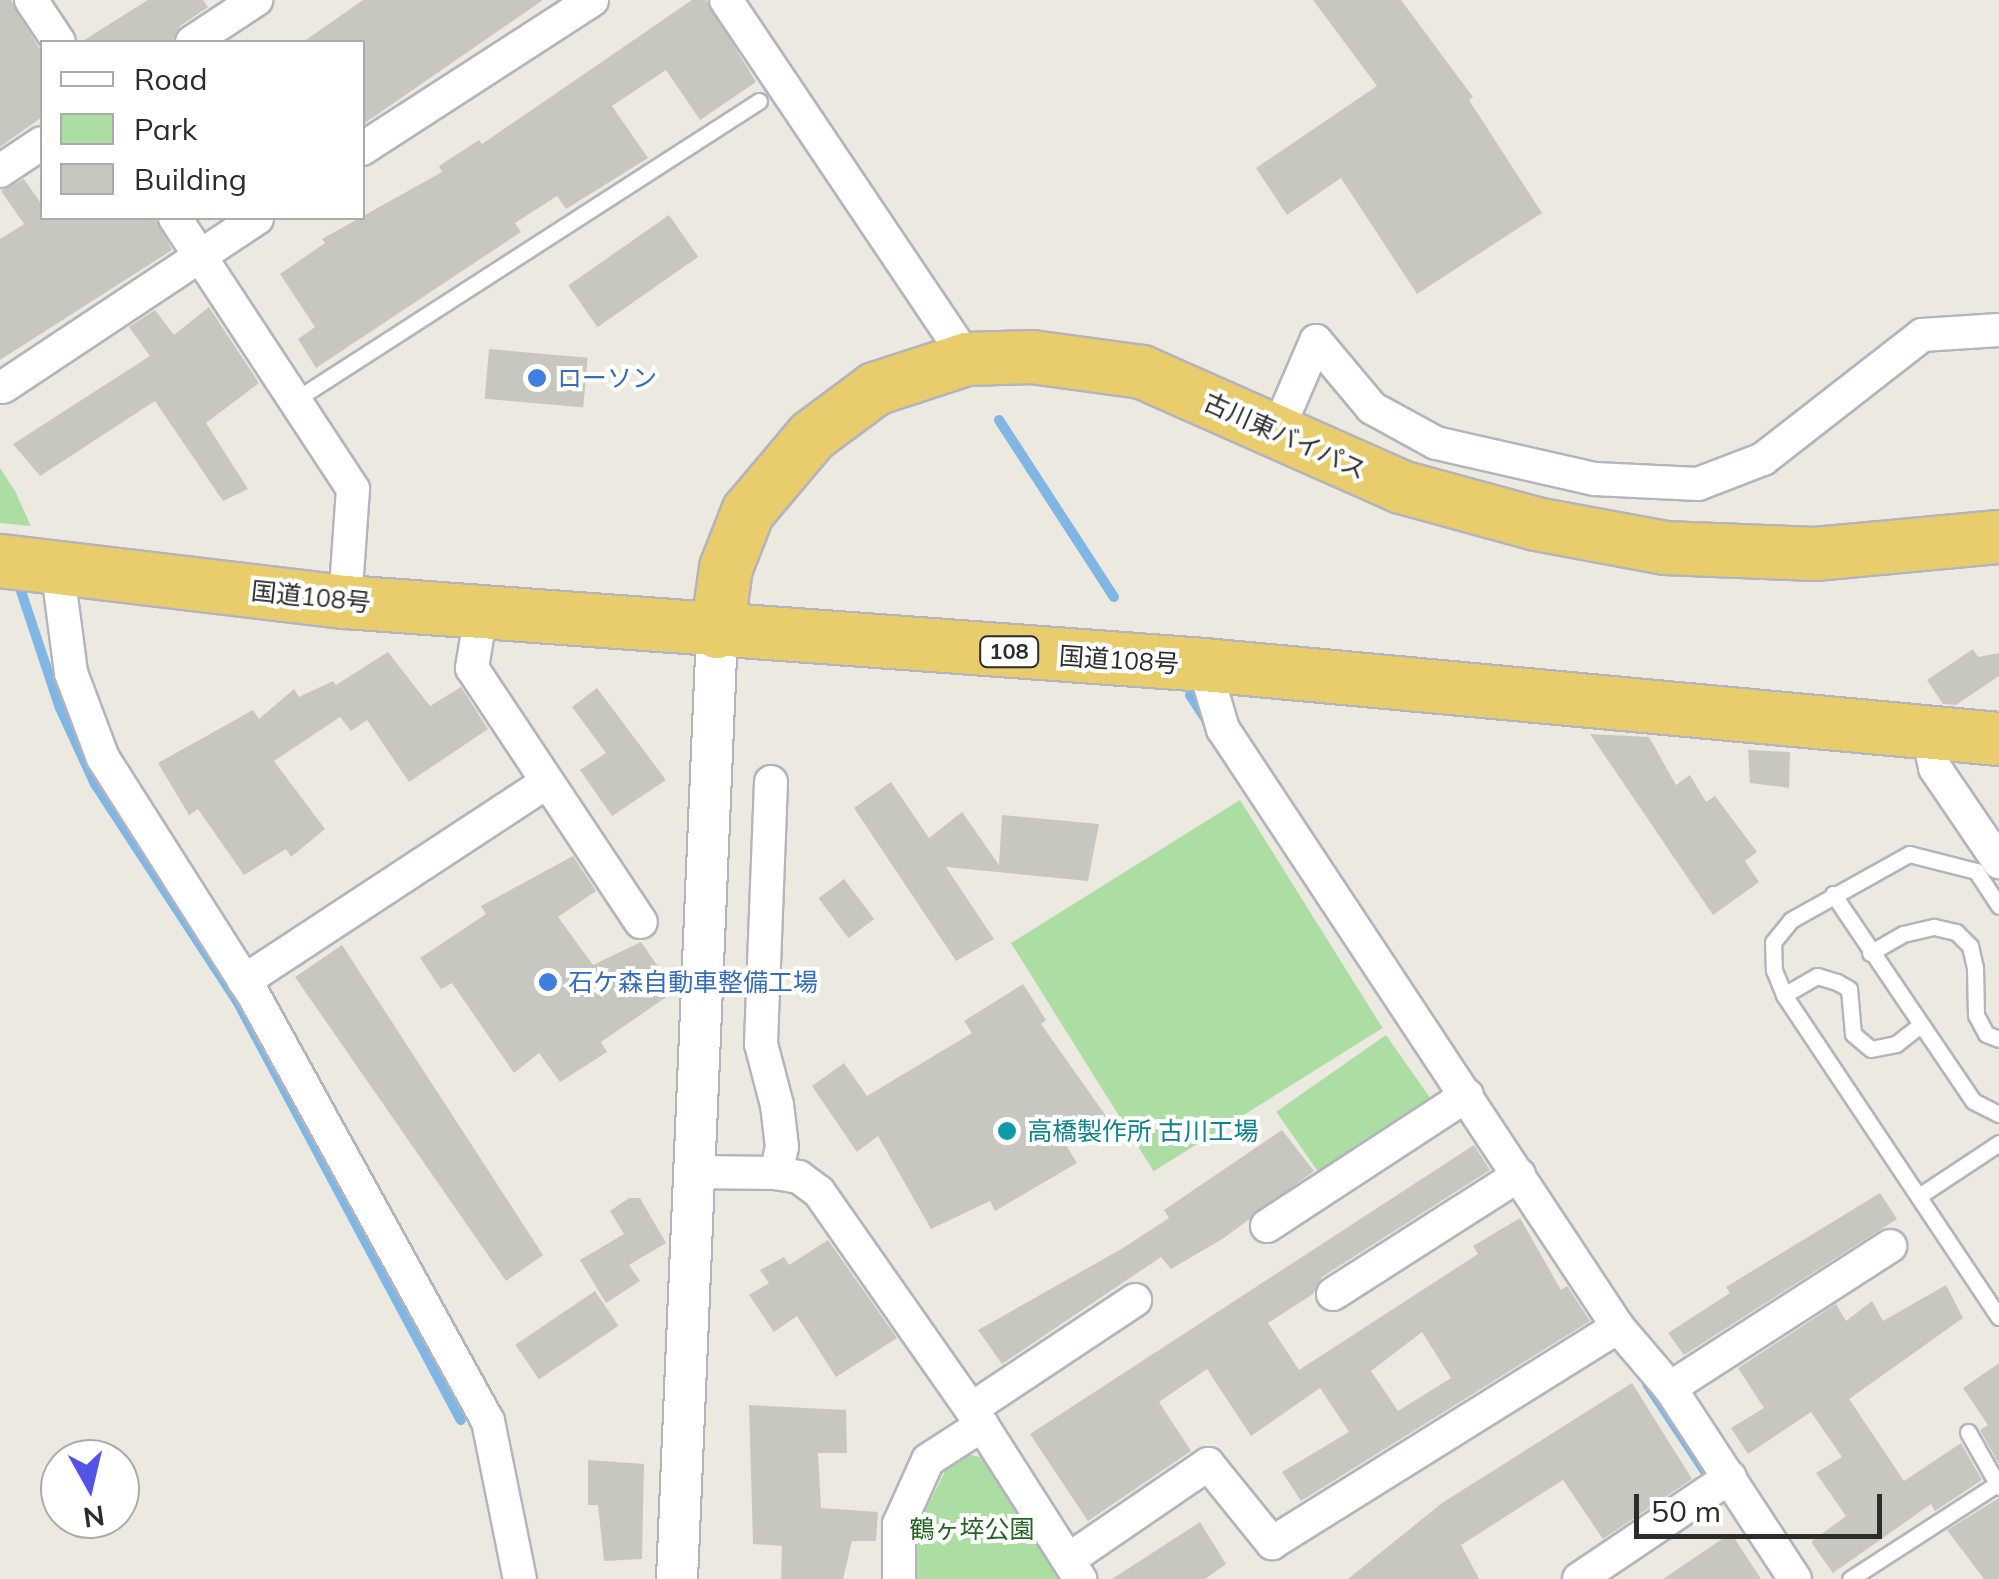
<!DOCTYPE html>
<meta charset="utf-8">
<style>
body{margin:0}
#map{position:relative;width:1999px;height:1579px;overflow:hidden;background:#ece9e0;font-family:Mulish,"Noto Sans JP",sans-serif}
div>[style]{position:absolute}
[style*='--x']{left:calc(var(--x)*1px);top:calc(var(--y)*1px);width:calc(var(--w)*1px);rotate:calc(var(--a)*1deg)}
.green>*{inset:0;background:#acdda3;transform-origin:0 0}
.stream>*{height:10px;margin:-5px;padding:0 5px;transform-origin:5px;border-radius:5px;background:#7fb6e3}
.building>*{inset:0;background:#c8c7bf;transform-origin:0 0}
.roads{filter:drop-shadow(2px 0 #b4b4be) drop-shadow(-2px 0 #b4b4be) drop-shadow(0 2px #b4b4be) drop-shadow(0 -2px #b4b4be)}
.service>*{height:15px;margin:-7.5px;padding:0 7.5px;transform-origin:7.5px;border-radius:7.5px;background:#fff}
.minor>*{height:32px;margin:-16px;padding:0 16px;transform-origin:16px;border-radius:16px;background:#fff}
.tertiary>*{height:40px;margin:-20px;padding:0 20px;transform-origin:20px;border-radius:20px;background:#fff}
.trunk>*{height:52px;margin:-26px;padding:0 26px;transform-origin:26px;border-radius:26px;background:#e9cc6c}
.dots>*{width:28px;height:28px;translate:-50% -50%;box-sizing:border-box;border:5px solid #fff;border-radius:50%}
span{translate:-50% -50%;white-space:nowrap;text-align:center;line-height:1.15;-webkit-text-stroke:8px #fff;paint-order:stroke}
.shield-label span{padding:2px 8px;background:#fff;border:2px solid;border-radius:8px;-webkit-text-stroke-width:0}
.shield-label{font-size:22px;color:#2c2c2c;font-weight:700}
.shop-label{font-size:25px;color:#366cbe}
.left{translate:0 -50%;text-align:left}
.street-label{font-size:25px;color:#2c2c2c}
.culture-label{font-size:25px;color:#0d838f}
.park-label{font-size:25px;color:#246422}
.legend{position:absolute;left:40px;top:40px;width:325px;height:180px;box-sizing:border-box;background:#fff;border:2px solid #ababab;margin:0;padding:12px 18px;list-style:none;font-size:30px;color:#2c2c2c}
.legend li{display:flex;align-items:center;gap:20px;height:50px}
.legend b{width:50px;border:2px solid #ababab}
.north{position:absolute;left:40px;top:1439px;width:100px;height:100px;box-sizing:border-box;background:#fff;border:2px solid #ababab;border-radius:50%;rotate:172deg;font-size:28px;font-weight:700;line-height:40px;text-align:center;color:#2c2c2c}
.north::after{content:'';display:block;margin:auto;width:35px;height:45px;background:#5253e8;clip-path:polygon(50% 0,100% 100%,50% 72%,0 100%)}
.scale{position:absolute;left:1634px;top:1494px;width:248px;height:45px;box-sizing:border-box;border:5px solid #2c2c2c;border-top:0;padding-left:12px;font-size:30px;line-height:35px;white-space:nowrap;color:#2c2c2c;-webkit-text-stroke:8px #fff;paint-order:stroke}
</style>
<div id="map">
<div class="green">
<div style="clip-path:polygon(0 468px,15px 491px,31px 526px,0 523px)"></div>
<div style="left:1240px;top:800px;width:269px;height:270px;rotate:58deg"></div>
<div style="left:1386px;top:1035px;width:88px;height:134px;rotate:55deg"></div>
<div style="clip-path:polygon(965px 1454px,987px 1458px,1065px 1579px,914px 1579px,916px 1528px,949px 1464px)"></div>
</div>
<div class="stream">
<div style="--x:999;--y:420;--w:211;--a:57"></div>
<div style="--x:17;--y:579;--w:136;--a:71.6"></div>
<div style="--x:60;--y:708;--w:84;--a:65.3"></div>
<div style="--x:95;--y:784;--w:259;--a:56.8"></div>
<div style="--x:237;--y:1001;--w:475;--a:61.9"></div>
<div style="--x:1190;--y:695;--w:30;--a:57"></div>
<div style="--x:1647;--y:1384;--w:118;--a:56.4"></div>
</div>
<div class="building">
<div style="clip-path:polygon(0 0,11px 0,42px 53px,42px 117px,0 147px)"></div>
<div style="clip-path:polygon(148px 0,203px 0,208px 7px,180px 26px,172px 42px,81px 42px)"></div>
<div style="clip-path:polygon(363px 0,543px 0,362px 125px,362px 42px,303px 42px)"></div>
<div style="clip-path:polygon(692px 0,706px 0,756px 82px,700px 120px,666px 70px,612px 106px,648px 158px,566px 209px,557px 196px,515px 223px,521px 232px,316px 368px,298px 339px,315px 327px,280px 274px,325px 243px,322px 239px,442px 172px,439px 166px,479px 140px,482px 144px)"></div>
<div style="clip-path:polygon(1313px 0,1401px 0,1473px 97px,1469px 100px,1542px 213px,1417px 294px,1341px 178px,1287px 215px,1256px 168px,1377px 86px)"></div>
<div style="clip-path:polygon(24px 179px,42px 205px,42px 218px,155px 218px,172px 250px,0 360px,0 239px,24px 224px,1px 191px)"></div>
<div style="left:669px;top:215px;width:51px;height:123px;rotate:55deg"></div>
<div style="clip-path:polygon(209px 307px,259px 383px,206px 423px,248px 489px,223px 501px,155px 401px,40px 476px,13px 444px,150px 356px,129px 327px,155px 310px,174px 335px)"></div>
<div style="left:489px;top:349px;width:99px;height:50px;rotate:5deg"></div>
<div style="clip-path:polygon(1973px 649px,1978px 657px,1999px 653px,1999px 676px,1956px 705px,1943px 704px,1927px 680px)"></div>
<div style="clip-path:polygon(388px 652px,430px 706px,461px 687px,488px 729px,409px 782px,367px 720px,351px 731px,340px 717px,274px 761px,325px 829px,291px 857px,286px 849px,244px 875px,198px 809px,189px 815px,158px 763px,253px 710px,259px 719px,294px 689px,299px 697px,333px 681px,336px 685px)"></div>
<div style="clip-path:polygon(597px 688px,666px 780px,612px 816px,580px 770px,606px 753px,572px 707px)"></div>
<div style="clip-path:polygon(1590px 734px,1649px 737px,1676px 785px,1690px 775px,1706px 802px,1715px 796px,1757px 852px,1745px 861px,1759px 882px,1713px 915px)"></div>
<div style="clip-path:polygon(1748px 750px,1790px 752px,1789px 788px,1750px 783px)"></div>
<div style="clip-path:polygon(891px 782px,929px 838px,962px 812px,999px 865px,1002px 815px,1099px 824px,1088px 881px,946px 867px,994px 939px,956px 961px,854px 808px)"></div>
<div style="clip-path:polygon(573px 856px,596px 891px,558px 917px,593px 965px,641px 942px,675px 991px,601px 1042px,607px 1052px,560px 1082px,539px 1053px,514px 1073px,452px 983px,441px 989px,420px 958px,486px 914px,481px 906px)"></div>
<div style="left:844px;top:879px;width:50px;height:32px;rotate:53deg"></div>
<div style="clip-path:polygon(342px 945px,543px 1255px,506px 1281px,295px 977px)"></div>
<div style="clip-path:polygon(1023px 984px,1046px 1020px,1041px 1024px,1106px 1116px,1066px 1145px,1077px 1163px,995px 1211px,990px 1201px,931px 1229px,878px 1136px,857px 1152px,812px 1086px,844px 1063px,867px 1096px,972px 1033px,964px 1021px)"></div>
<div style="clip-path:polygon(1282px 1130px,1314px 1171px,1224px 1238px,1171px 1269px,1161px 1257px,1002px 1364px,978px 1330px,1123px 1248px,1169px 1218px,1164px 1210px)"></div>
<div style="clip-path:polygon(evenodd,1474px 1145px,1490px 1170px,1322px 1277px,1313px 1294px,1268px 1323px,1299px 1370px,1478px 1254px,1473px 1246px,1520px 1218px,1561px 1290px,1567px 1286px,1590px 1321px,1301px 1501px,1282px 1472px,1349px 1432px,1320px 1388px,1251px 1436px,1207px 1369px,1159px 1402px,1191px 1451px,1088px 1521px,1030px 1434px,1474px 1145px,1422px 1332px,1451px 1378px,1398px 1411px,1371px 1371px,1422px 1332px)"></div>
<div style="clip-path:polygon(1880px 1193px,1897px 1219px,1684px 1355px,1668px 1333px,1730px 1293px,1726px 1287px)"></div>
<div style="clip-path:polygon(629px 1198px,640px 1198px,666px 1243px,629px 1265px,640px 1281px,606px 1303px,580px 1260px,624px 1234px,610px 1211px)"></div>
<div style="clip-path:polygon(828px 1240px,897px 1338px,836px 1377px,797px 1316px,774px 1332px,749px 1295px,769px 1283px,760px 1270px,784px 1257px,789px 1265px)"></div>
<div style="clip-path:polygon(1946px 1285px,1963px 1318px,1849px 1399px,1904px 1481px,1961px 1443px,1982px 1480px,1935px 1511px,1931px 1504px,1833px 1573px,1811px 1542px,1846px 1516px,1816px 1473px,1842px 1457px,1811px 1412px,1748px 1454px,1731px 1428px,1764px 1408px,1738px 1368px,1836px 1304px,1846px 1321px,1872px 1301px,1883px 1321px)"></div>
<div style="left:595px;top:1291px;width:42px;height:96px;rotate:56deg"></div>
<div style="clip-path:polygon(1999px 1363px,1999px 1464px,1980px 1430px,1988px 1425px,1963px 1388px)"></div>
<div style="clip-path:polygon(1632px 1383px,1692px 1479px,1603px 1539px,1563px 1480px,1461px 1545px,1479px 1579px,1348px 1579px,1442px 1503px)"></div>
<div style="clip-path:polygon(749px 1405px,846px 1410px,847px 1453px,818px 1453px,821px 1508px,878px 1512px,876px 1541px,852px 1541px,843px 1579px,781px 1579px,782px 1546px,753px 1544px)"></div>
<div style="clip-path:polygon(588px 1460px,644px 1464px,642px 1559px,604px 1561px,598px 1505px,588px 1505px)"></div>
<div style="clip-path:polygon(1999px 1498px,1999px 1579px,1984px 1579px,1947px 1530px)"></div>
<div style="clip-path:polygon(1200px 1522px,1226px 1564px,1205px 1579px,1112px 1579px)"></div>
<div style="clip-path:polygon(1731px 1533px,1761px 1579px,1663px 1579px)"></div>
</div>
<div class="roads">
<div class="service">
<div style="--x:295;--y:400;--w:552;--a:-32.8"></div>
<div style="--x:1833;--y:894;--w:250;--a:55.9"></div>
<div style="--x:1973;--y:1101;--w:29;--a:27"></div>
<div style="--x:1999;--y:906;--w:42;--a:-123.3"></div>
<div style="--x:1976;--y:871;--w:69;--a:-165.8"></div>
<div style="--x:1909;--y:854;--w:135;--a:150.8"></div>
<div style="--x:1791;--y:920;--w:28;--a:129"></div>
<div style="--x:1773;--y:942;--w:28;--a:88"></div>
<div style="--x:1774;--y:970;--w:27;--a:68"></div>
<div style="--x:1784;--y:995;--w:387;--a:56.3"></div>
<div style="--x:1870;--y:953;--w:38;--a:-30"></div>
<div style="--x:1903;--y:934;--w:32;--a:-13"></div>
<div style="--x:1934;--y:927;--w:23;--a:13"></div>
<div style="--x:1956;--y:932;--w:20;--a:45"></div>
<div style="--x:1970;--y:946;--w:23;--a:77"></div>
<div style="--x:1975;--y:968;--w:47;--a:88.8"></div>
<div style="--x:1976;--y:1015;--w:21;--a:62"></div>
<div style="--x:1986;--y:1034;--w:14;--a:21"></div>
<div style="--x:1784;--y:995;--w:38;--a:-30"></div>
<div style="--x:1817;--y:976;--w:21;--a:17"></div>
<div style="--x:1837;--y:982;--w:14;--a:30"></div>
<div style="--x:1849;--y:989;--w:45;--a:84.9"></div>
<div style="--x:1853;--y:1034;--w:23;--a:40"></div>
<div style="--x:1871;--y:1049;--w:25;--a:-11"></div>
<div style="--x:1896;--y:1044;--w:31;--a:-38"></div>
<div style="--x:1919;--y:1196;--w:96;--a:-33.5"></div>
<div style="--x:1968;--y:1432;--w:63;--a:60.6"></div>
<div style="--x:1850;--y:1579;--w:175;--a:-32.9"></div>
</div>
<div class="minor">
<div style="--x:31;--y:0;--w:50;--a:56.3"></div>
<div style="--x:726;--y:0;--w:432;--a:56.1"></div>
<div style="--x:192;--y:42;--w:77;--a:-33.3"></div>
<div style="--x:362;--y:149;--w:274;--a:-32.9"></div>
<div style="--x:0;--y:171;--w:50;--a:-33.7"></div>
<div style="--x:175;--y:218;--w:324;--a:56.7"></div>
<div style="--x:353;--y:489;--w:113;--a:94"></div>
<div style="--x:3;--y:387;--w:305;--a:-33.6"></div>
<div style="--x:1276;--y:434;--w:101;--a:-66.7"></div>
<div style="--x:1316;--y:341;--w:87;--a:50.1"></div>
<div style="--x:1372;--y:408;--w:73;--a:28.7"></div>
<div style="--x:1436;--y:443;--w:163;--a:12.8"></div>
<div style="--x:1595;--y:479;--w:103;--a:2.8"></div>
<div style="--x:1698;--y:484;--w:70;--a:-21"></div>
<div style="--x:1763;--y:459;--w:202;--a:-37.9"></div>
<div style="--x:1922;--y:335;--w:77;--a:-3.7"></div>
<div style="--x:57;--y:566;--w:108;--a:82.5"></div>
<div style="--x:71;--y:673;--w:91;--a:69.4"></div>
<div style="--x:103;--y:758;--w:280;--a:57.6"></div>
<div style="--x:253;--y:994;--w:487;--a:61.2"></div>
<div style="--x:488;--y:1421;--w:161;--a:78.6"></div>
<div style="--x:481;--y:613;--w:56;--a:99.3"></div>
<div style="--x:472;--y:668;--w:305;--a:56.4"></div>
<div style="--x:1204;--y:665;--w:67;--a:73.5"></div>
<div style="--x:1223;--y:729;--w:717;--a:56.55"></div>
<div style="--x:1618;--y:1327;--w:80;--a:49.6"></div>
<div style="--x:1670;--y:1388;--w:228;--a:56.8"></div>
<div style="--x:1927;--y:732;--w:37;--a:77"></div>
<div style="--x:1935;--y:768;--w:114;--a:55.8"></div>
<div style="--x:771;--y:782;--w:262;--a:92.2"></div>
<div style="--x:761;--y:1044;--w:63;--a:75.3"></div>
<div style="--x:777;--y:1105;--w:42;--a:83.2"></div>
<div style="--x:782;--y:1147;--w:27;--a:103"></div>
<div style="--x:776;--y:1173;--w:23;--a:10"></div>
<div style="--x:799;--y:1177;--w:25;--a:37"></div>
<div style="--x:819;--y:1192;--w:284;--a:55"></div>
<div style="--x:982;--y:1425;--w:183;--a:57.5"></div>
<div style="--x:244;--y:981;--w:361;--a:-33.3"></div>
<div style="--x:694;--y:1172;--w:82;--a:0.7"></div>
<div style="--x:1267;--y:1226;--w:239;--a:-33.2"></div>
<div style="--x:1333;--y:1294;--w:221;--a:-32.6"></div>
<div style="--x:1670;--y:1388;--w:262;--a:-32.8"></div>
<div style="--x:971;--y:1409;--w:197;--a:-33.6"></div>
<div style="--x:1068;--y:1560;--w:170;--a:-34.4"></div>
<div style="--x:1208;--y:1464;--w:102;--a:51"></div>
<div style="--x:1272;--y:1543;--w:408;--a:-32"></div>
<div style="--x:899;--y:1579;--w:55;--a:-90"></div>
<div style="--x:899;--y:1524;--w:70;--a:-65.6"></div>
<div style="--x:928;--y:1460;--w:64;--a:-32.9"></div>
<div style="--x:1579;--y:1579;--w:182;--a:-34"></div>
</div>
<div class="tertiary">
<div style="--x:677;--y:1579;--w:948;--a:-87.58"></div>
</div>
<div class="trunk">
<div style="--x:0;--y:561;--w:347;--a:6.8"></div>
<div style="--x:345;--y:602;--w:861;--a:4.19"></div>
<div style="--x:1204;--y:665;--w:798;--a:5.32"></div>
<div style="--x:717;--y:632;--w:65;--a:-82"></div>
<div style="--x:726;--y:568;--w:60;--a:-68.6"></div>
<div style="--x:748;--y:512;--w:99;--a:-49.9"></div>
<div style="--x:812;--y:436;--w:79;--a:-36.7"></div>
<div style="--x:875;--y:389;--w:97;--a:-18.1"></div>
<div style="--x:967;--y:359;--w:65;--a:-1.8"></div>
<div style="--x:1032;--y:357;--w:111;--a:7.8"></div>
<div style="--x:1142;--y:372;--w:283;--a:23.9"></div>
<div style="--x:1401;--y:487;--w:140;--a:15.3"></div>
<div style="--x:1536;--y:524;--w:131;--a:10.5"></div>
<div style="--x:1665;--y:548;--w:150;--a:2.3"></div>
<div style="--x:1815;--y:554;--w:185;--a:-5.3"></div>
</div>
</div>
<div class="dots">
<div style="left:537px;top:378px;background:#3f7fe0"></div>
<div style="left:548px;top:982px;background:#3f7fe0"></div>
<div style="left:1007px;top:1131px;background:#0f9aa8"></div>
</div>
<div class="shield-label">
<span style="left:1009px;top:652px">108</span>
</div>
<div class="shop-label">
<span class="left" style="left:557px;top:378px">ローソン</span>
<span class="left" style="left:568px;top:982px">石ケ森自動車整備工場</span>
</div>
<div class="street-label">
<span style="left:1285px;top:436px;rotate:24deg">古川東バイパス</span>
<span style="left:311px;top:597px;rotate:6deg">国道108号</span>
<span style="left:1119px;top:660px;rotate:4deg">国道108号</span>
</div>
<div class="culture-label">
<span class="left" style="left:1027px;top:1131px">高橋製作所 古川工場</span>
</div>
<div class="park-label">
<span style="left:972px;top:1529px">鶴ヶ埣公園</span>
</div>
<ul class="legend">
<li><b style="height:12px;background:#fff"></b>Road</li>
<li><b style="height:28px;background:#acdda3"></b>Park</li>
<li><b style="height:28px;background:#c8c7bf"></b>Building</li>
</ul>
<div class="north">N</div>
<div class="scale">50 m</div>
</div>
